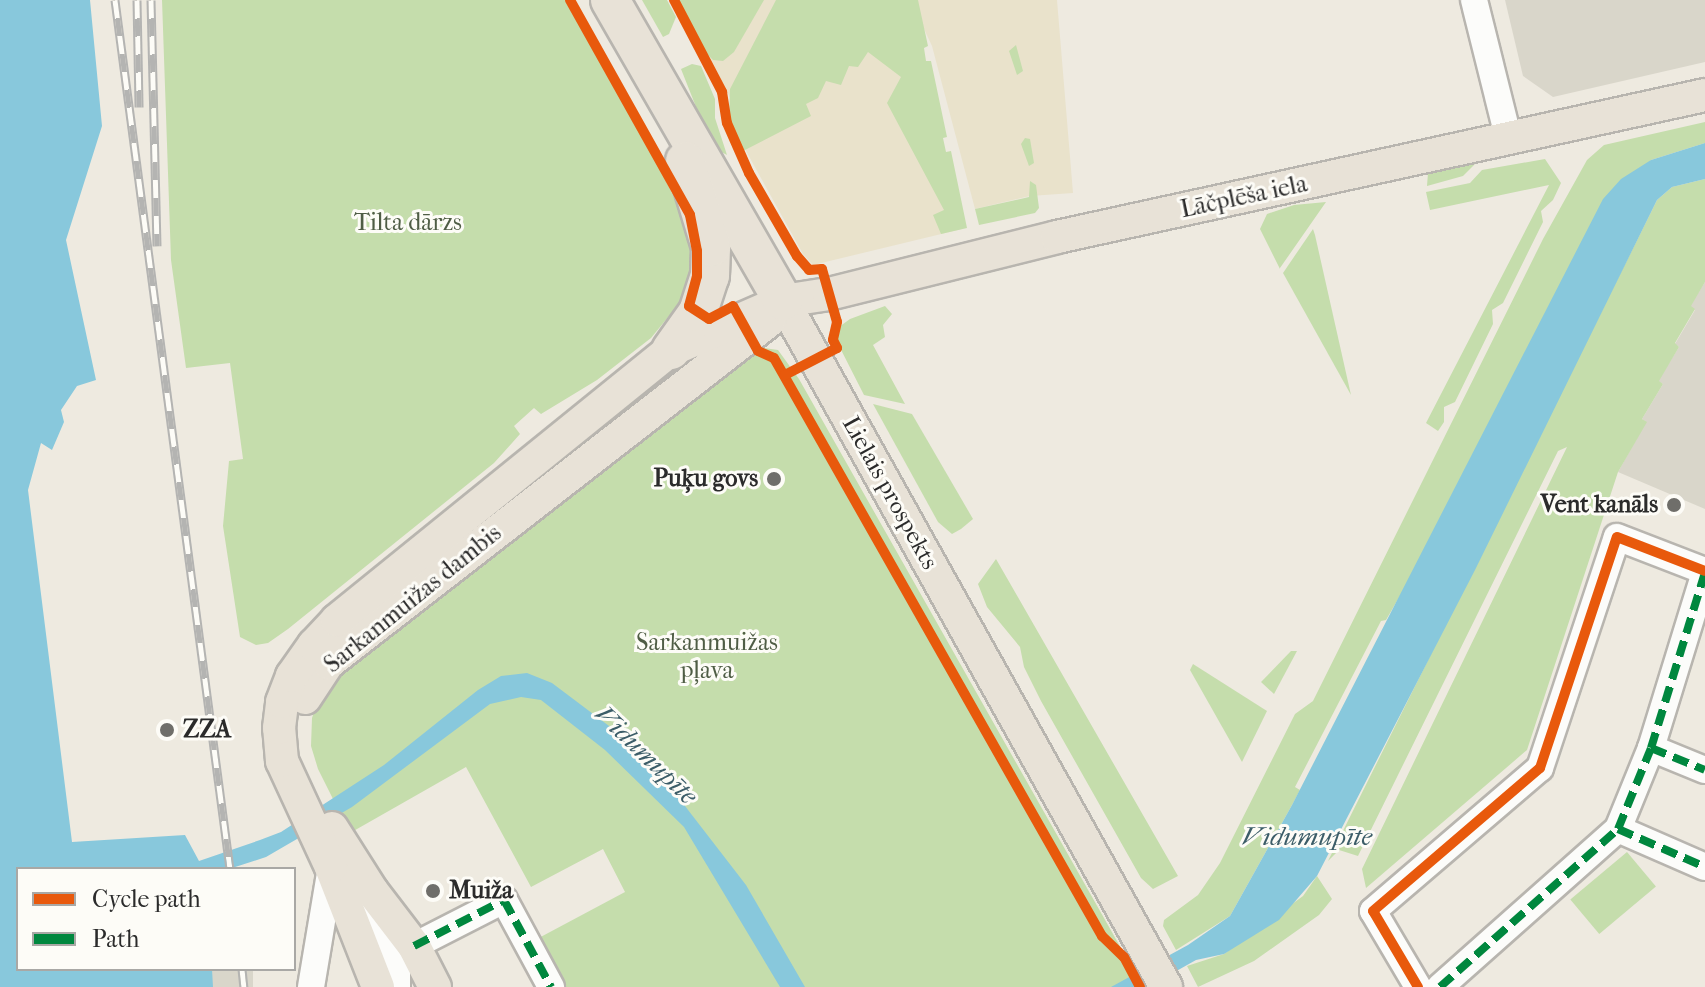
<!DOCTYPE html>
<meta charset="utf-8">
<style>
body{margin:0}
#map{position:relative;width:1705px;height:987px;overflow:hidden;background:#eeeae0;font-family:"IM FELL French Canon",serif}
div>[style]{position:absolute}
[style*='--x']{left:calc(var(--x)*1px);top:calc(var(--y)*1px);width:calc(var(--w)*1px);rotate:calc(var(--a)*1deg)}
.built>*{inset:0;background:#e9e2cb}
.industrial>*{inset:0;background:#d9d6ca;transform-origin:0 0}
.green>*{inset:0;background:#c5ddac;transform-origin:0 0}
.water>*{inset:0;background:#88c8dc}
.roads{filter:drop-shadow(2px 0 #b8b5af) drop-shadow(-2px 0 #b8b5af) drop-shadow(0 2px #b8b5af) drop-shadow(0 -2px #b8b5af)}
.minor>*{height:26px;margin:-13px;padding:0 13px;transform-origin:13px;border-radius:13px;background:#fcfcfa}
.major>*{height:32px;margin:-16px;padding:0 16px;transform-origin:16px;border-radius:16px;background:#e8e2d7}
.highway>*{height:38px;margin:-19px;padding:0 19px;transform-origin:19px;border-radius:19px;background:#e8e2d7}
.rail>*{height:9px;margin-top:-4.5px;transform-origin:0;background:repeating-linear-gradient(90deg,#fdfcf7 0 18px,#b4b4b2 0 36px);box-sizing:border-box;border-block:2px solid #b4b4b2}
.quiet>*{height:8px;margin-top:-4px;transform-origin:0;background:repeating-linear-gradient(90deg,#00873e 0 16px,transparent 0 24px)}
.cycleway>*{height:10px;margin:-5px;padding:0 5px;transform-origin:5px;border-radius:5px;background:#e8590c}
.dots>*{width:22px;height:22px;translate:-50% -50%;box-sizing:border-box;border:4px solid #fdfcf7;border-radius:50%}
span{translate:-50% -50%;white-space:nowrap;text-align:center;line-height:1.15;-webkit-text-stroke:6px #fdfcf7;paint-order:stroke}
.street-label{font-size:24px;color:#2b2b2b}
.park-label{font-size:24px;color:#4f5d45}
.poi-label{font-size:24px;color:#2b2b2b;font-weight:700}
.right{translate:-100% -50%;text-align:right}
.left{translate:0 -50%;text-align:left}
.water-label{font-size:26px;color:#3c5d68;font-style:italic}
.legend{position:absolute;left:16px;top:867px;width:280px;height:104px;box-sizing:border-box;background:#fdfcf7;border:2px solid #a9a8a5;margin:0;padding:10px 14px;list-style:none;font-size:24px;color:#2b2b2b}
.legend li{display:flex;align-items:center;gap:16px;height:40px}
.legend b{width:40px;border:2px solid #a9a8a5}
</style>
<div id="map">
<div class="built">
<div style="clip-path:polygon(682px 0,1057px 0,1073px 193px,1030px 196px,975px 209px,932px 46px,917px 14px,737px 112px)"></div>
<div style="clip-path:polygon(893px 39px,962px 229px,813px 265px,803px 254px,746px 151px,736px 121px)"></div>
</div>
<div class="industrial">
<div style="clip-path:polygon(1505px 0,1705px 0,1705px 62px,1553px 97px,1523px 76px)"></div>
<div style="clip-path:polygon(1705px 282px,1705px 509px,1618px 472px,1646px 422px,1642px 419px,1663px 384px,1658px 381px,1679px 347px,1675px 344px,1695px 310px,1690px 306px)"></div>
<div style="left:212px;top:969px;width:41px;height:18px"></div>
</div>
<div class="green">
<div style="clip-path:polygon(162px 0,565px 0,650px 149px,683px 215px,691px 241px,692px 261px,687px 294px,651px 338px,597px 380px,541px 414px,534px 408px,514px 426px,520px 434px,494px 463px,288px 629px,268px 643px,256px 645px,240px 637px,223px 526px,229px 461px,243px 459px,230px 363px,186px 368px,171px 260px)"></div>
<div style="clip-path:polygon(642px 0,667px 0,676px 17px,669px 34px,663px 37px)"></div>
<div style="clip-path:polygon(678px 0,764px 0,734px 52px,723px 61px,713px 60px,707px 54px)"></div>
<div style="clip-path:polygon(776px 0,918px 0,928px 46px,924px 48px,926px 61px,931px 61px,947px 137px,943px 138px,946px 152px,951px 151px,967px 228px,941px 234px,933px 215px,944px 210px,887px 103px,901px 77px,868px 52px,858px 67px,849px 66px,841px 85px,826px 81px,818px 98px,806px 104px,811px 116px,743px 151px,729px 118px,730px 89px)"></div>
<div style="clip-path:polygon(1016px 45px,1023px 71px,1017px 75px,1009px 51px)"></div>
<div style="clip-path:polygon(692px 64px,701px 66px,715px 99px,715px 118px,727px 155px,714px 148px,708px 137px,681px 69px)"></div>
<div style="clip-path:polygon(1705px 122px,1705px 143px,1651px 160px,1386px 620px,1381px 621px,1295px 787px,1300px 790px,1292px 805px,1230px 916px,1176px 950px,1163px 926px,1164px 920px,1198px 895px,1220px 863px,1295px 714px,1313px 701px,1543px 239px,1587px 160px,1604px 145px)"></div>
<div style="clip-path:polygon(1025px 138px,1030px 139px,1034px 163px,1029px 166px,1021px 144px)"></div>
<div style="clip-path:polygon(1474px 159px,1476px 163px,1463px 176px,1427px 186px,1428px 173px,1436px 168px)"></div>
<div style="clip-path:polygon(1545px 159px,1561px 183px,1553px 200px,1541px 211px,1543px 222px,1503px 303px,1492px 310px,1493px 324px,1455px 402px,1444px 407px,1444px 422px,1438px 431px,1426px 423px,1549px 185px,1430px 210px,1426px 192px,1470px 183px,1482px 170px)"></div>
<div style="clip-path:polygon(1705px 179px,1705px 282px,1691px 306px,1695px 309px,1675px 343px,1679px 347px,1659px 381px,1663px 384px,1642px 419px,1647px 422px,1618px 472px,1527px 750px,1366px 888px,1362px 869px,1567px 447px,1558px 451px,1358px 856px,1339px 850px,1328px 861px,1657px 200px,1672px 187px)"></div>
<div style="clip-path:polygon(1030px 181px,1036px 185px,1039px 208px,1035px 213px,979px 225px,975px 209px,1029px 197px)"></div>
<div style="clip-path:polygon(1326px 202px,1280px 268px,1280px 269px,1260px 229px,1267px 214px,1294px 205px)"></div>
<div style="clip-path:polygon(1313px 229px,1315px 235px,1351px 395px,1283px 273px)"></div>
<div style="clip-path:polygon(885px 306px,892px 314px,883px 325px,885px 337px,873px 345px,905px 404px,864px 395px,835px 338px,839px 327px,850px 319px)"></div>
<div style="clip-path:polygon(764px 348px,778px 350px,799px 379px,1143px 987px,559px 987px,535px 940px,625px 892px,603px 849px,531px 887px,466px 767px,350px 833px,318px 769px,311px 746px,312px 718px,320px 694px,336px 671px,752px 350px)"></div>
<div style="clip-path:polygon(873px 404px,912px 414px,973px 519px,961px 529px,952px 534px,938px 522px)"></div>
<div style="clip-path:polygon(996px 559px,1178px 876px,1153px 889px,1141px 878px,1041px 701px,1024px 667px,1020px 647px,987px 607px,978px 584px)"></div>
<div style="clip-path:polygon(1291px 651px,1297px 651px,1274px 694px,1261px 682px)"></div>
<div style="clip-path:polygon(1193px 664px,1267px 711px,1242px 762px,1190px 670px)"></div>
<div style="left:1627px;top:852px;width:45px;height:74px;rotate:50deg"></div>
<div style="clip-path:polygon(1317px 876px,1332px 899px,1319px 915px,1254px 961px,1198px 987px,1187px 966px,1224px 954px,1303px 896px)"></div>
</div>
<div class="water">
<div style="clip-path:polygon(0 0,90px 0,102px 126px,66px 240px,96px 380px,77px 386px,61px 410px,64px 422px,52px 450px,41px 443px,28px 490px,72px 842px,185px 835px,199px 861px,260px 840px,281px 832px,384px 765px,478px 690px,501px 676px,527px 673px,552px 683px,621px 735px,668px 784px,746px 885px,805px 987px,780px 987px,684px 827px,605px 750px,541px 700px,521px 697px,490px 704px,352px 807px,266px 857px,229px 869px,18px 869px,18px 969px,212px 969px,213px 987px,0 987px)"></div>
<div style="clip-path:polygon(1705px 143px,1705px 179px,1672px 187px,1657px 200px,1475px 570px,1317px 876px,1279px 920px,1224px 954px,1196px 960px,1148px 987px,1111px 987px,1188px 945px,1230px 916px,1292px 805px,1603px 199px,1621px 179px,1651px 160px)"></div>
</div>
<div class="roads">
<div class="minor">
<div style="--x:1474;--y:0;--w:144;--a:76"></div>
<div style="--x:1651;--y:748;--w:58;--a:22.2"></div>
<div style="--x:1618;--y:829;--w:95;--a:23.6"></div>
<div style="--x:375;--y:902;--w:70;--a:71.6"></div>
<div style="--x:397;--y:968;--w:19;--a:90"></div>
<div style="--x:414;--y:946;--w:101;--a:-27.1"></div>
<div style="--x:504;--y:900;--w:99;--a:61.6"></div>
<div style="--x:311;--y:987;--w:122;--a:-80.5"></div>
<div style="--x:1418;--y:987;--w:88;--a:-120.6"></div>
<div style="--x:1373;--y:911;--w:220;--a:-40.6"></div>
<div style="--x:1540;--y:768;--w:243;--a:-71.6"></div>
<div style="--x:1617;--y:537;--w:94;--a:21.1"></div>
<div style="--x:1440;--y:987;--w:238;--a:-41.6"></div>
<div style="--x:1618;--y:829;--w:87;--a:-67.8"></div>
<div style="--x:1651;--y:748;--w:184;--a:-72.9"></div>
</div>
<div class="major">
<div style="--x:783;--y:301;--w:786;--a:60.82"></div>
<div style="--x:305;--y:698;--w:42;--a:-56.7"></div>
<div style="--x:328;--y:663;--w:559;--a:-37.81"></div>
<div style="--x:332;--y:828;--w:75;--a:57.6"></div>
<div style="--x:372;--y:891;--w:69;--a:52.6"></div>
<div style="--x:414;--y:946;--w:46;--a:62.9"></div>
<div style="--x:378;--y:987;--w:129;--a:-111.4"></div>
<div style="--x:331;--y:867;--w:117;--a:-114.8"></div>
<div style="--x:282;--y:761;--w:33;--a:-95"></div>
<div style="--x:279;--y:728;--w:26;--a:-83"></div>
<div style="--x:282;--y:702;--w:28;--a:-69"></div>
<div style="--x:292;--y:676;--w:38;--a:-55"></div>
<div style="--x:314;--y:645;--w:34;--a:-47"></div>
<div style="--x:337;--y:620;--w:429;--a:-39"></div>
<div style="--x:671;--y:350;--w:122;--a:-23.6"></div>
<div style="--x:783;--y:301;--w:47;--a:-8.7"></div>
<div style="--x:829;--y:294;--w:235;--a:-14"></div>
<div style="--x:1057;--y:237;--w:663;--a:-12.36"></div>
</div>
<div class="highway">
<div style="--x:610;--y:0;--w:347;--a:60.1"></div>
<div style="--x:671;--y:350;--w:47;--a:-54.6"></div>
<div style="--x:698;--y:312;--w:38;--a:-72"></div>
<div style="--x:710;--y:276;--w:29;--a:-88"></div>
<div style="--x:711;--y:247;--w:90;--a:-106.8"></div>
</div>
</div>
<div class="rail">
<div style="--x:115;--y:0;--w:877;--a:82.46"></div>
<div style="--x:137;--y:0;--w:107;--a:88.9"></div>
<div style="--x:151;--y:0;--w:246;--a:88.6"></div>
<div style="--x:242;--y:969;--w:18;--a:84"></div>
</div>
<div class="quiet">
<div style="--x:1651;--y:748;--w:58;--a:22.2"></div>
<div style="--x:1618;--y:829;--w:95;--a:23.6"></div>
<div style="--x:414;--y:946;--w:101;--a:-27.1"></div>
<div style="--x:504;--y:900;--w:99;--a:61.6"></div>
<div style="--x:1440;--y:987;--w:238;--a:-41.6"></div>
<div style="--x:1618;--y:829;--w:87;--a:-67.8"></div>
<div style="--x:1651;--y:748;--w:184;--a:-72.9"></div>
</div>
<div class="cycleway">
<div style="--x:570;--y:0;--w:246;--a:60.8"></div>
<div style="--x:690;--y:215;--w:37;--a:79"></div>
<div style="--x:697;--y:251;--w:25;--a:90"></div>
<div style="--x:697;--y:276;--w:31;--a:105"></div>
<div style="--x:689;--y:306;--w:24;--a:33"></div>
<div style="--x:709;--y:319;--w:27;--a:-28"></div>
<div style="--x:733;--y:306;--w:51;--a:60.9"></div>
<div style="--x:758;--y:351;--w:17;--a:24"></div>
<div style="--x:774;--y:358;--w:665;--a:60.43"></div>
<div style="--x:1102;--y:936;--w:30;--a:44"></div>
<div style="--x:1124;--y:957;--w:34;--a:62"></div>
<div style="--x:674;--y:0;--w:104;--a:62.4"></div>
<div style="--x:722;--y:92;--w:31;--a:81"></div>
<div style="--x:727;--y:123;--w:55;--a:66.3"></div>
<div style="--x:749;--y:173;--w:96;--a:60"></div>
<div style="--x:797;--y:256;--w:18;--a:49"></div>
<div style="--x:809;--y:270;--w:13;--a:-4"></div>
<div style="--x:822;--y:269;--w:55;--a:74.2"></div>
<div style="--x:837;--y:322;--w:18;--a:103"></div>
<div style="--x:833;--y:340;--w:9;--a:63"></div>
<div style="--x:837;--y:348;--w:59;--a:152.6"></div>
<div style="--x:1418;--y:987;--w:88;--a:-120.6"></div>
<div style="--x:1373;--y:911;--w:220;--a:-40.6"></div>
<div style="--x:1540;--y:768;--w:243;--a:-71.6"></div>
<div style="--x:1617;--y:537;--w:94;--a:21.1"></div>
</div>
<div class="dots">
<div style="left:774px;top:479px;background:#6f6e6a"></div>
<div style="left:1674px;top:505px;background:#6f6e6a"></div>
<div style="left:167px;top:730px;background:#6f6e6a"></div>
<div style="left:433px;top:891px;background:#6f6e6a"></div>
</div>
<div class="street-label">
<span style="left:1244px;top:197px;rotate:-12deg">Lāčplēša iela</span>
<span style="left:890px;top:493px;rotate:61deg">Lielais prospekts</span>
<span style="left:413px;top:599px;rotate:-39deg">Sarkanmuižas dambis</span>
</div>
<div class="park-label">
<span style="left:408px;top:223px">Tilta dārzs</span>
<span style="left:707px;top:657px">Sarkanmuižas<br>pļava</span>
</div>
<div class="poi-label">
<span class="right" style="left:758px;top:479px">Puķu govs</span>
<span class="right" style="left:1658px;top:505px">Vent kanāls</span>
<span class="left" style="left:183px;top:730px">ZZA</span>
<span class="left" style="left:449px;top:891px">Muiža</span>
</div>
<div class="water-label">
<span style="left:646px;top:755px;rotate:44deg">Vidumupīte</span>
<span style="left:1307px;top:837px">Vidumupīte</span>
</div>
<ul class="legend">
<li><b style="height:10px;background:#e8590c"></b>Cycle path</li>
<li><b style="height:10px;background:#00873e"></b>Path</li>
</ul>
</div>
